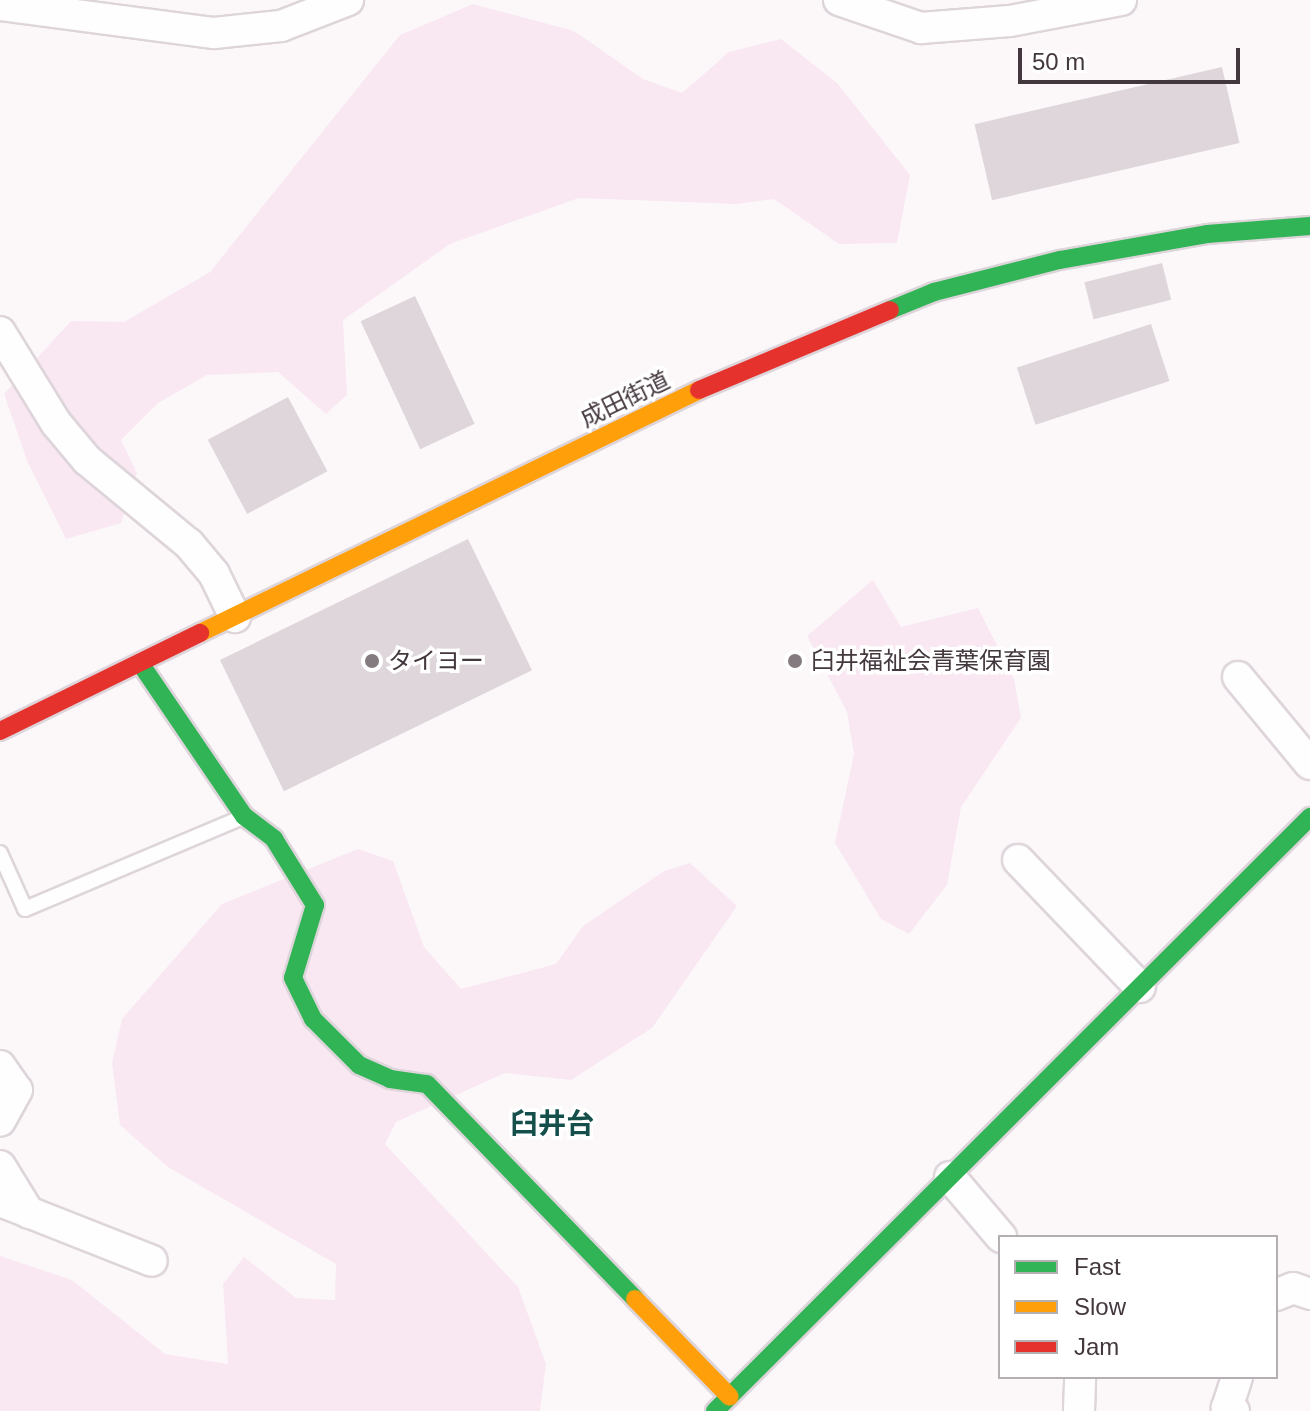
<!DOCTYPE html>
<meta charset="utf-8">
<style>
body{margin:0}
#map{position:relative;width:1310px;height:1411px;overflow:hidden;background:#fcf8fa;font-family:Arial,"Noto Sans JP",sans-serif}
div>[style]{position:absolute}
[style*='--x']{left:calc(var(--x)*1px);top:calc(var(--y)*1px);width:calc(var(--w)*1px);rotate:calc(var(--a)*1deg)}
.green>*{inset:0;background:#f9e8f2}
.building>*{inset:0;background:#ded6db;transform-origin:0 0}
.roads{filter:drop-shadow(2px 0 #ded5db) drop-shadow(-2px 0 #ded5db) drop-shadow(0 2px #ded5db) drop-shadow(0 -2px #ded5db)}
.lane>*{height:14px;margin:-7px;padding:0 7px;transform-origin:7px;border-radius:7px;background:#fffefe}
.street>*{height:30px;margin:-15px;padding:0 15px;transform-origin:15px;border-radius:15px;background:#fffefe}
.fast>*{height:18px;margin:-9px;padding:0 9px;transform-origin:9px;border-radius:9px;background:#30b455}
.slow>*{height:18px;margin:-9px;padding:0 9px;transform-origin:9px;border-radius:9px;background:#ff9f0a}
.jam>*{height:18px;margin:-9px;padding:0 9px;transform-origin:9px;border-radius:9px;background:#e5322d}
.dots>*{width:22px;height:22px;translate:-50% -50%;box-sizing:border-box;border:4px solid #fff;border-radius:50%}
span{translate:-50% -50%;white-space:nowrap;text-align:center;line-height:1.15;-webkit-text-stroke:7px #fff;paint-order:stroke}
.street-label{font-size:24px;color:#44383f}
.poi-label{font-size:24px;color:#44383f}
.left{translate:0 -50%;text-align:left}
.quarter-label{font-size:28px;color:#144f4b;font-weight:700}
.legend{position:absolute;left:998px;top:1235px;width:280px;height:144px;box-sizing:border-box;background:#fff;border:2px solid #b4afb2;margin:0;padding:10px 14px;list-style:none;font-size:24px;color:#44383f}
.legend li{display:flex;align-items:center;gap:16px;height:40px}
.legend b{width:40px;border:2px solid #b4afb2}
.scale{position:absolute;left:1018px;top:48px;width:222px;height:36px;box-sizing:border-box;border:4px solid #44383f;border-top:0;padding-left:10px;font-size:24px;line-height:28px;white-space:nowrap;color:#44383f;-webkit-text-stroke:6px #fff;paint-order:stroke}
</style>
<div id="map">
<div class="green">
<div style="clip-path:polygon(473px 4px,574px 31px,643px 79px,682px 93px,729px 52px,781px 39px,837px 83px,910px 175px,897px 243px,839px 244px,774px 199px,736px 204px,579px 198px,450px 244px,343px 320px,347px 395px,326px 414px,278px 372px,207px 375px,158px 403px,121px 440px,137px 473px,121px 523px,66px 539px,28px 463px,4px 394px,71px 321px,124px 322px,210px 272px,400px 35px)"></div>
<div style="clip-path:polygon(873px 580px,901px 627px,978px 608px,1014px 679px,1021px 718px,961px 807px,947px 885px,909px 934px,881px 919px,835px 843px,854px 754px,847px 712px,807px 636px)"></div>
<div style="clip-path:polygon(358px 849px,393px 861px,424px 947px,461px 989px,556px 964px,583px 926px,664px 871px,690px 863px,737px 906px,652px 1028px,571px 1080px,505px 1073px,396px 1122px,385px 1144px,518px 1287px,546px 1364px,540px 1411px,0 1411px,0 1256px,72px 1280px,165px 1354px,228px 1364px,223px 1284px,244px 1257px,296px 1298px,335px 1300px,336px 1264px,168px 1167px,120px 1125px,112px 1063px,122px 1019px,222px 904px)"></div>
</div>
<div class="building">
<div style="left:1222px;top:67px;width:78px;height:254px;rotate:77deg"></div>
<div style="left:1162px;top:263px;width:38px;height:80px;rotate:76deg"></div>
<div style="left:415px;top:296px;width:141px;height:60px;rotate:65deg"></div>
<div style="left:1151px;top:324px;width:60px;height:141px;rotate:72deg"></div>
<div style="left:288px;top:397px;width:84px;height:91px;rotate:62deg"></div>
<div style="left:468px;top:539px;width:146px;height:276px;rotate:64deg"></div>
</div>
<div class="roads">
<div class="lane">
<div style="--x:0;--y:853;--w:61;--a:65.9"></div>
<div style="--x:25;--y:909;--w:233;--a:-22.9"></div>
</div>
<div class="street">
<div style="--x:839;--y:0;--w:87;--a:18.9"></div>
<div style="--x:921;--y:28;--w:89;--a:-4.5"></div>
<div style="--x:1010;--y:21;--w:113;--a:-10.7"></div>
<div style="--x:0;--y:5;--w:216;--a:7.5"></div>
<div style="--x:214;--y:33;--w:67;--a:-6"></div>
<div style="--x:281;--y:26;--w:72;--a:-21.2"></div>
<div style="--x:0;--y:332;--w:107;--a:58.4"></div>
<div style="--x:56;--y:423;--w:48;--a:50"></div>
<div style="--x:87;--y:460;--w:132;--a:39.5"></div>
<div style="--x:189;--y:544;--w:39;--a:50"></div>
<div style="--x:214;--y:574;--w:48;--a:64"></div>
<div style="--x:1238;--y:677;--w:113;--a:50.4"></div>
<div style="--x:1018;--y:860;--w:176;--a:46.2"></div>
<div style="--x:0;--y:1066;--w:29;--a:55"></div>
<div style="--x:17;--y:1090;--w:35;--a:119"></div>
<div style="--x:0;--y:1166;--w:55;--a:58.3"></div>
<div style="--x:950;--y:1177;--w:79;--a:49.6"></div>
<div style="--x:0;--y:1201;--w:163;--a:21.5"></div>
<div style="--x:1276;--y:1295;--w:18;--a:-22"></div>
<div style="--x:1293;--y:1288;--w:18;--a:19"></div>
<div style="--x:1079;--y:1411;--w:34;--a:-88"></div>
<div style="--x:1234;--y:1411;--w:8;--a:-157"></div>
<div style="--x:1227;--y:1408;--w:33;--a:-72"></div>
</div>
<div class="fast">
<div style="--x:890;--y:310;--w:48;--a:-22.2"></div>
<div style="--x:934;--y:292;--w:130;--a:-14.3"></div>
<div style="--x:1060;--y:260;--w:149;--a:-10"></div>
<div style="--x:1207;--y:234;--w:103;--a:-4.4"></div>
<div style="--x:140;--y:663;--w:185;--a:55.8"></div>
<div style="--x:244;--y:816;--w:38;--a:37"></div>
<div style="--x:274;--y:839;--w:78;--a:58.2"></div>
<div style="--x:315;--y:905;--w:76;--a:106.8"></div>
<div style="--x:293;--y:978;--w:46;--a:64"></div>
<div style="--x:313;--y:1019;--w:65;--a:45"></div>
<div style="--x:359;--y:1065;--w:34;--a:24"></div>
<div style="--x:390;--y:1079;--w:37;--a:8"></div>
<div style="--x:427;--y:1084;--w:299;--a:45.9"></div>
<div style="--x:715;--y:1411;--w:841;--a:-44.95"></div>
</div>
<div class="slow">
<div style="--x:200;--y:633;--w:555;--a:-25.96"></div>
<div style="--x:635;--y:1299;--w:136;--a:45.9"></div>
</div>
<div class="jam">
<div style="--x:699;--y:390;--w:207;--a:-22.7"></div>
<div style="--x:0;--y:731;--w:223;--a:-26.1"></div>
</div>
</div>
<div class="dots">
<div style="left:372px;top:661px;background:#847b80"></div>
<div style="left:795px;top:661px;background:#847b80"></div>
</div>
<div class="street-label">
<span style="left:625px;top:399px;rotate:-26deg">成田街道</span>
</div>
<div class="poi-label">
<span class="left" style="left:388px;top:661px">タイヨー</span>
<span class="left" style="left:811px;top:661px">臼井福祉会青葉保育園</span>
</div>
<div class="quarter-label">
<span style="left:552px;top:1124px">臼井台</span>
</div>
<ul class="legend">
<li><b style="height:10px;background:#30b455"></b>Fast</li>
<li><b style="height:10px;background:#ff9f0a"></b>Slow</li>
<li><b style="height:10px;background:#e5322d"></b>Jam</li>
</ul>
<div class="scale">50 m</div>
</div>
